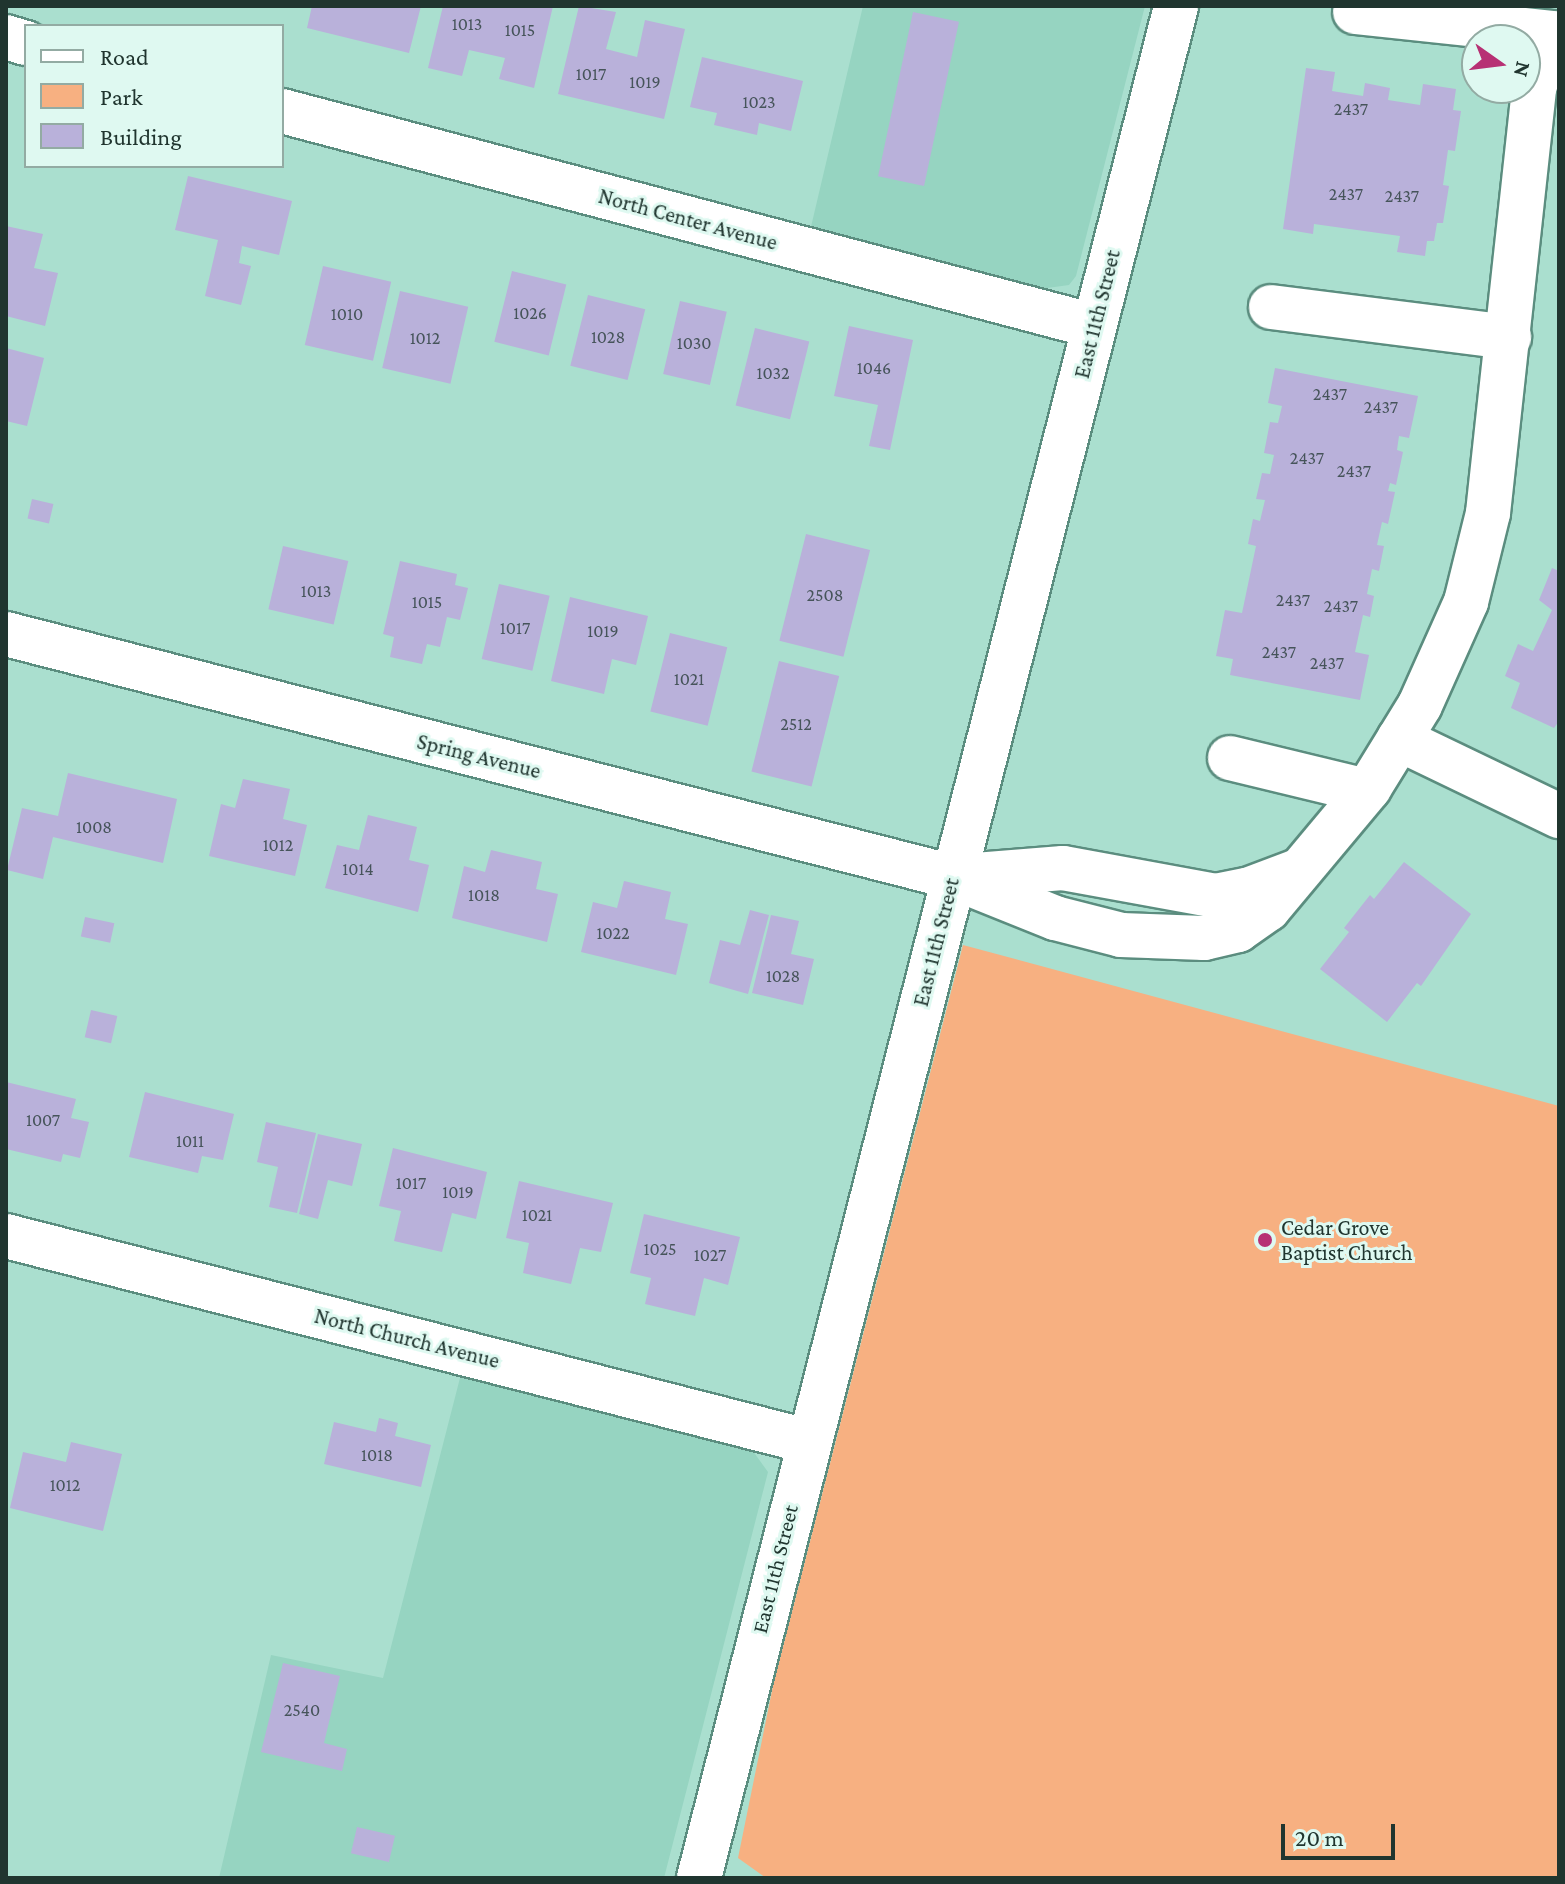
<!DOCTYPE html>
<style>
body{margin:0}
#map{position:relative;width:1565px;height:1884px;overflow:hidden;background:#aadfcf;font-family:"Crimson Pro",serif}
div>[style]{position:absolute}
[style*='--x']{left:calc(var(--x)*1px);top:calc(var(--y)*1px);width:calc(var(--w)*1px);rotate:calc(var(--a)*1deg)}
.built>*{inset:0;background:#96d4c1}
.green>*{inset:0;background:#f7b081}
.building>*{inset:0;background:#b9b1da;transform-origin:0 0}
.roads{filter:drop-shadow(2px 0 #5b8d7f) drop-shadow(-2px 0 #5b8d7f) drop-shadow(0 2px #5b8d7f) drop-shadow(0 -2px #5b8d7f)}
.street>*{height:44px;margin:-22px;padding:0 22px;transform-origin:22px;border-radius:22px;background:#fff}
.secondary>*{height:44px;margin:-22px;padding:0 22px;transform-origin:22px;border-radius:22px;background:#fff}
.dots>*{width:22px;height:22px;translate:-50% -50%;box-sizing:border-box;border:4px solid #dff9f1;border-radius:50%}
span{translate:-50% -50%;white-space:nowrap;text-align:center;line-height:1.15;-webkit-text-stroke:6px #dff9f1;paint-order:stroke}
.number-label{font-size:18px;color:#46545a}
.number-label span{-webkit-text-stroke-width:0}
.street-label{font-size:22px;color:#20352f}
.poi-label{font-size:22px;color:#20352f}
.left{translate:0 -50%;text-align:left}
.frame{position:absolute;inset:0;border:8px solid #20352f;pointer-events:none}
.legend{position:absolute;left:24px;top:24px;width:260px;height:144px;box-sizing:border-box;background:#dff9f1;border:2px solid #93aba3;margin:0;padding:10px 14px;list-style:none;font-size:24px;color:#20352f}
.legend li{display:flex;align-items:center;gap:16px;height:40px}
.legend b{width:40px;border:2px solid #93aba3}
.north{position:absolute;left:1461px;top:24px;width:80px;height:80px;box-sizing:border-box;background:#dff9f1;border:2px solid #93aba3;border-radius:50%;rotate:104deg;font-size:22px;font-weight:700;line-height:32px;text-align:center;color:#20352f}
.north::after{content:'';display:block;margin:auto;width:28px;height:36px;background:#b73174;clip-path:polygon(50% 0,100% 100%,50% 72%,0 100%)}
.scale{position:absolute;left:1281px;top:1824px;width:114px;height:36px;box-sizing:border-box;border:4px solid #20352f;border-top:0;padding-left:10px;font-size:24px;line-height:28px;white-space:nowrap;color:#20352f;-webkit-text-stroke:6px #dff9f1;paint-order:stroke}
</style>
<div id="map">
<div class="built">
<div style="clip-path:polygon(863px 6px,1145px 6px,1076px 276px,1069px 285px,1040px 289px,810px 231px)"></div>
<div style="clip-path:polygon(461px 1374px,750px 1447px,768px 1472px,664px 1878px,219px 1878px,271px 1655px,383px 1678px)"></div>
</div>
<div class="green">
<div style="clip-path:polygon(963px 945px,1559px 1106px,1559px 1878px,766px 1878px,738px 1858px,773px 1686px)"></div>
</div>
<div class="building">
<div style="clip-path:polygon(312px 6px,421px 6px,409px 53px,307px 28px)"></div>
<div style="clip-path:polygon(443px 6px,553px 6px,534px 88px,499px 79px,505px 58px,469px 50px,462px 76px,428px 68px)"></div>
<div style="clip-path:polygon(579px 6px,616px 12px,606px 49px,637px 57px,645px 20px,685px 29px,664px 119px,558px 94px)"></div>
<div style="left:913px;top:12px;width:47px;height:168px;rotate:12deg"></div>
<div style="clip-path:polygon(702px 57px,803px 81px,791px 131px,759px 123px,757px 135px,714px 125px,717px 113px,690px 107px)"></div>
<div style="clip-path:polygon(1306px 68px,1335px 72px,1332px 91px,1363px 96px,1365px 83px,1390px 88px,1388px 100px,1420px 105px,1423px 84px,1456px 89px,1453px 110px,1461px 111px,1455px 151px,1448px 150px,1443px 185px,1449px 186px,1443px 223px,1437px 223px,1434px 241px,1427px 241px,1425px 256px,1397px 252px,1400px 236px,1314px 224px,1313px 234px,1283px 229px)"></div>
<div style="clip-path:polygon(188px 176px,292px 201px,279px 255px,242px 246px,239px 263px,251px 266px,241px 305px,205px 296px,218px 240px,175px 230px)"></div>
<div style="clip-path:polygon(6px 226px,43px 234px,34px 268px,58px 273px,45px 326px,6px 316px)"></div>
<div style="left:323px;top:266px;width:70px;height:81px;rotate:13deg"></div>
<div style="left:512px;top:271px;width:56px;height:73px;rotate:14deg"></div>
<div style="left:400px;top:291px;width:70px;height:79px;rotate:13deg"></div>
<div style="left:588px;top:295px;width:59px;height:73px;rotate:14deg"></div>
<div style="left:680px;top:301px;width:48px;height:75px;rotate:13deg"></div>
<div style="clip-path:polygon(849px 326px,913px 340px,890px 450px,869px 446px,878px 405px,834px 396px)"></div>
<div style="left:755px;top:328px;width:56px;height:80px;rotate:14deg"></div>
<div style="clip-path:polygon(6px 348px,44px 358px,27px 426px,6px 421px)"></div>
<div style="clip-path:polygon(1275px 368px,1418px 396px,1409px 438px,1399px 436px,1397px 450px,1403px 452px,1396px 485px,1390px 483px,1388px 491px,1395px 492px,1388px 524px,1382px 522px,1377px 545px,1384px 546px,1379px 571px,1372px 569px,1367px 594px,1374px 596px,1370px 617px,1363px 615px,1355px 652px,1369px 655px,1360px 700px,1230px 675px,1233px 659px,1216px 656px,1225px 610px,1242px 613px,1256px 546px,1248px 544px,1253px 519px,1260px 521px,1265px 500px,1256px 499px,1262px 473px,1270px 474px,1274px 455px,1264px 453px,1270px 422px,1278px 423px,1282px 406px,1268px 403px)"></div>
<div style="left:32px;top:499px;width:22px;height:20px;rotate:13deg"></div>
<div style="left:806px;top:534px;width:66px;height:110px;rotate:14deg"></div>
<div style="left:283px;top:546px;width:67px;height:65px;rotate:13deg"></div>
<div style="clip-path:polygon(400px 561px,457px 574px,455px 585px,468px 588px,460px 620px,447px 617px,440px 647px,427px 644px,422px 664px,390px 657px,394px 637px,383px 634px)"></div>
<div style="clip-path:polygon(1552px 568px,1559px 571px,1559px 721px,1554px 728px,1511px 708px,1520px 683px,1505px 676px,1518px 644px,1533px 651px,1552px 610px,1539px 600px)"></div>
<div style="left:499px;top:584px;width:52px;height:77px;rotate:13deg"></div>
<div style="clip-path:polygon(570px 597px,648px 616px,636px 665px,612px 659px,604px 694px,551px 681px)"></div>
<div style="left:670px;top:633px;width:59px;height:81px;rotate:14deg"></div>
<div style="left:779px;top:661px;width:62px;height:114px;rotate:14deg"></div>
<div style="clip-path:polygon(68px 773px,177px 799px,163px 863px,53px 837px,43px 879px,7px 870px,22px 808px,58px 816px)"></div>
<div style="clip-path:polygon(243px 779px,290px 789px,283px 819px,307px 825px,295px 876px,209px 856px,221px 804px,235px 808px)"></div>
<div style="clip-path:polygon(368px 815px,417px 827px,409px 860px,429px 865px,418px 912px,325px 888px,337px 845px,359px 850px)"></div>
<div style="clip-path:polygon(491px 850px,542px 862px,536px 889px,558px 894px,547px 942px,452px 918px,464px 866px,485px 872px)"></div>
<div style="clip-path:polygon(1404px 862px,1471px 914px,1421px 986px,1417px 983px,1387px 1022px,1320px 969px,1349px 932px,1344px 928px,1370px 895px,1374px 899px)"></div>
<div style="clip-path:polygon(624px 881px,671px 892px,665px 919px,688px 924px,676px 975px,581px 952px,593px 902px,617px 908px)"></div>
<div style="clip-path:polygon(750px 910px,769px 915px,748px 994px,709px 983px,720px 940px,740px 945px)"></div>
<div style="clip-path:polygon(771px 915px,799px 921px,791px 954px,814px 959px,803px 1005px,752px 993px)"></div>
<div style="left:85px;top:917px;width:30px;height:20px;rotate:12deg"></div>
<div style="left:91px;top:1010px;width:27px;height:28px;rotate:13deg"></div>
<div style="clip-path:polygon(6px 1082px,76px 1099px,71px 1118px,89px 1122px,80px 1158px,63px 1154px,61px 1162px,6px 1149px)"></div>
<div style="clip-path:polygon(145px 1092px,234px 1114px,223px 1160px,202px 1156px,198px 1173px,129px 1157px)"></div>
<div style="clip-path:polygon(266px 1122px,316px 1133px,297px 1213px,269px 1207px,278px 1167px,257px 1162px)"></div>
<div style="clip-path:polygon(318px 1134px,362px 1144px,352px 1186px,328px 1180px,318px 1219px,299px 1214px)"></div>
<div style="clip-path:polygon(393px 1148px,487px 1172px,476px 1219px,452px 1213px,442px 1252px,394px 1241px,401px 1211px,379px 1206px)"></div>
<div style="clip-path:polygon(519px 1181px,613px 1203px,601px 1252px,580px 1248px,571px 1284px,523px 1273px,529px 1243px,506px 1238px)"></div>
<div style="clip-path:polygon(644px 1214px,740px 1237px,728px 1285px,704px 1278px,695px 1316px,645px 1304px,651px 1278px,630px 1273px)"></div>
<div style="clip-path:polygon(379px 1418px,398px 1423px,395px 1436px,431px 1445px,421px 1487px,324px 1464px,334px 1422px,376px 1432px)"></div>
<div style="clip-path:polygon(71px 1442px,122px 1454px,103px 1531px,10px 1508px,23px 1452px,66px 1462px)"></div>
<div style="clip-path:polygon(283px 1663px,340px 1676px,324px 1743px,347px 1749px,342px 1771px,261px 1752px)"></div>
<div style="left:357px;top:1827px;width:39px;height:27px;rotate:13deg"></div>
</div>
<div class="roads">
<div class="street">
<div style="--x:6;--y:37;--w:21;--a:17"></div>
<div style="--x:282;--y:111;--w:840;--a:14.83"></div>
<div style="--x:1271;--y:307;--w:240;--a:7.2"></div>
<div style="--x:6;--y:634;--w:978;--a:14.39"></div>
<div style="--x:953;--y:877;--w:110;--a:21.9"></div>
<div style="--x:1055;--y:918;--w:68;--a:14.4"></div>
<div style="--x:1121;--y:935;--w:83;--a:2.1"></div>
<div style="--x:1204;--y:938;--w:35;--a:-13"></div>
<div style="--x:1238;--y:930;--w:37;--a:-35"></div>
<div style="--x:1268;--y:909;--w:158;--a:-50.1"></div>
<div style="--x:1369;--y:788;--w:97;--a:-58.4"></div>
<div style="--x:1420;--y:705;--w:113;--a:-65.9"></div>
<div style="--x:1466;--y:602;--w:92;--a:-76.1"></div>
<div style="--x:1488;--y:513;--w:427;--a:-83.8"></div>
<div style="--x:1534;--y:88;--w:58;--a:-70.9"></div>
<div style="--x:1553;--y:33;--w:199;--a:-173.9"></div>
<div style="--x:1399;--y:739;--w:178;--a:25.7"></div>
<div style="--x:1230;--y:758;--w:140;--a:13.6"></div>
<div style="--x:963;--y:876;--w:100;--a:-4.6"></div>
<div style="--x:1063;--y:868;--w:155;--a:10.4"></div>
<div style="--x:1215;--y:896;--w:33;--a:-11"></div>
<div style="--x:1247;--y:890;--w:51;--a:-20.6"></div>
<div style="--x:6;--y:1236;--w:827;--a:14.36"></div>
</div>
<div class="secondary">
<div style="--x:699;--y:1878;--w:1932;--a:-75.7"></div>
</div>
</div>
<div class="dots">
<div style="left:1265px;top:1240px;background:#b73174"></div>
</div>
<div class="number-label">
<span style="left:467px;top:24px">1013</span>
<span style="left:520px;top:30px">1015</span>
<span style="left:591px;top:74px">1017</span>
<span style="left:645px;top:82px">1019</span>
<span style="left:759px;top:102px">1023</span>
<span style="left:1351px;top:109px">2437</span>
<span style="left:1346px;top:194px">2437</span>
<span style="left:1402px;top:196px">2437</span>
<span style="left:530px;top:313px">1026</span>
<span style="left:347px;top:314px">1010</span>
<span style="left:608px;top:337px">1028</span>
<span style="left:425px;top:338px">1012</span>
<span style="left:694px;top:343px">1030</span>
<span style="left:874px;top:368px">1046</span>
<span style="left:773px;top:373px">1032</span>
<span style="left:1330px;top:394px">2437</span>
<span style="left:1381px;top:407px">2437</span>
<span style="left:1307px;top:458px">2437</span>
<span style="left:1354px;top:471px">2437</span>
<span style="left:316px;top:591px">1013</span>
<span style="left:825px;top:595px">2508</span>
<span style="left:1293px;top:600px">2437</span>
<span style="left:427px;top:602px">1015</span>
<span style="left:1341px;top:606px">2437</span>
<span style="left:515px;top:628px">1017</span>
<span style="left:603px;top:631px">1019</span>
<span style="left:1279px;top:652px">2437</span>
<span style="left:1327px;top:663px">2437</span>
<span style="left:689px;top:679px">1021</span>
<span style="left:796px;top:724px">2512</span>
<span style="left:94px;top:827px">1008</span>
<span style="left:278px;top:845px">1012</span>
<span style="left:358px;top:869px">1014</span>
<span style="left:484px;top:895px">1018</span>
<span style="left:613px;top:933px">1022</span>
<span style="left:783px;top:976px">1028</span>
<span style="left:43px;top:1120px">1007</span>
<span style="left:190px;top:1141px">1011</span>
<span style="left:411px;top:1183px">1017</span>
<span style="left:458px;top:1192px">1019</span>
<span style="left:537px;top:1215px">1021</span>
<span style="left:660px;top:1249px">1025</span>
<span style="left:710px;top:1255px">1027</span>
<span style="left:377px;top:1455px">1018</span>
<span style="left:65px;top:1485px">1012</span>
<span style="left:302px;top:1710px">2540</span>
</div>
<div class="street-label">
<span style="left:688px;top:219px;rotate:15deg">North Center Avenue</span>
<span style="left:1097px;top:314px;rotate:-76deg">East 11th Street</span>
<span style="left:479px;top:756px;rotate:14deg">Spring Avenue</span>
<span style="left:936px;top:942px;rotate:-76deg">East 11th Street</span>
<span style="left:407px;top:1338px;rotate:14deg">North Church Avenue</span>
<span style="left:775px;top:1569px;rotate:-76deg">East 11th Street</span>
</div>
<div class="poi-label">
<span class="left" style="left:1281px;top:1240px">Cedar Grove<br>Baptist Church</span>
</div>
<div class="frame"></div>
<ul class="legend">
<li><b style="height:10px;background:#fff"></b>Road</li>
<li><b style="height:22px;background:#f7b081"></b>Park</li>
<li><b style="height:22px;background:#b9b1da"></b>Building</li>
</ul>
<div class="north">N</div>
<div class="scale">20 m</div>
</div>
